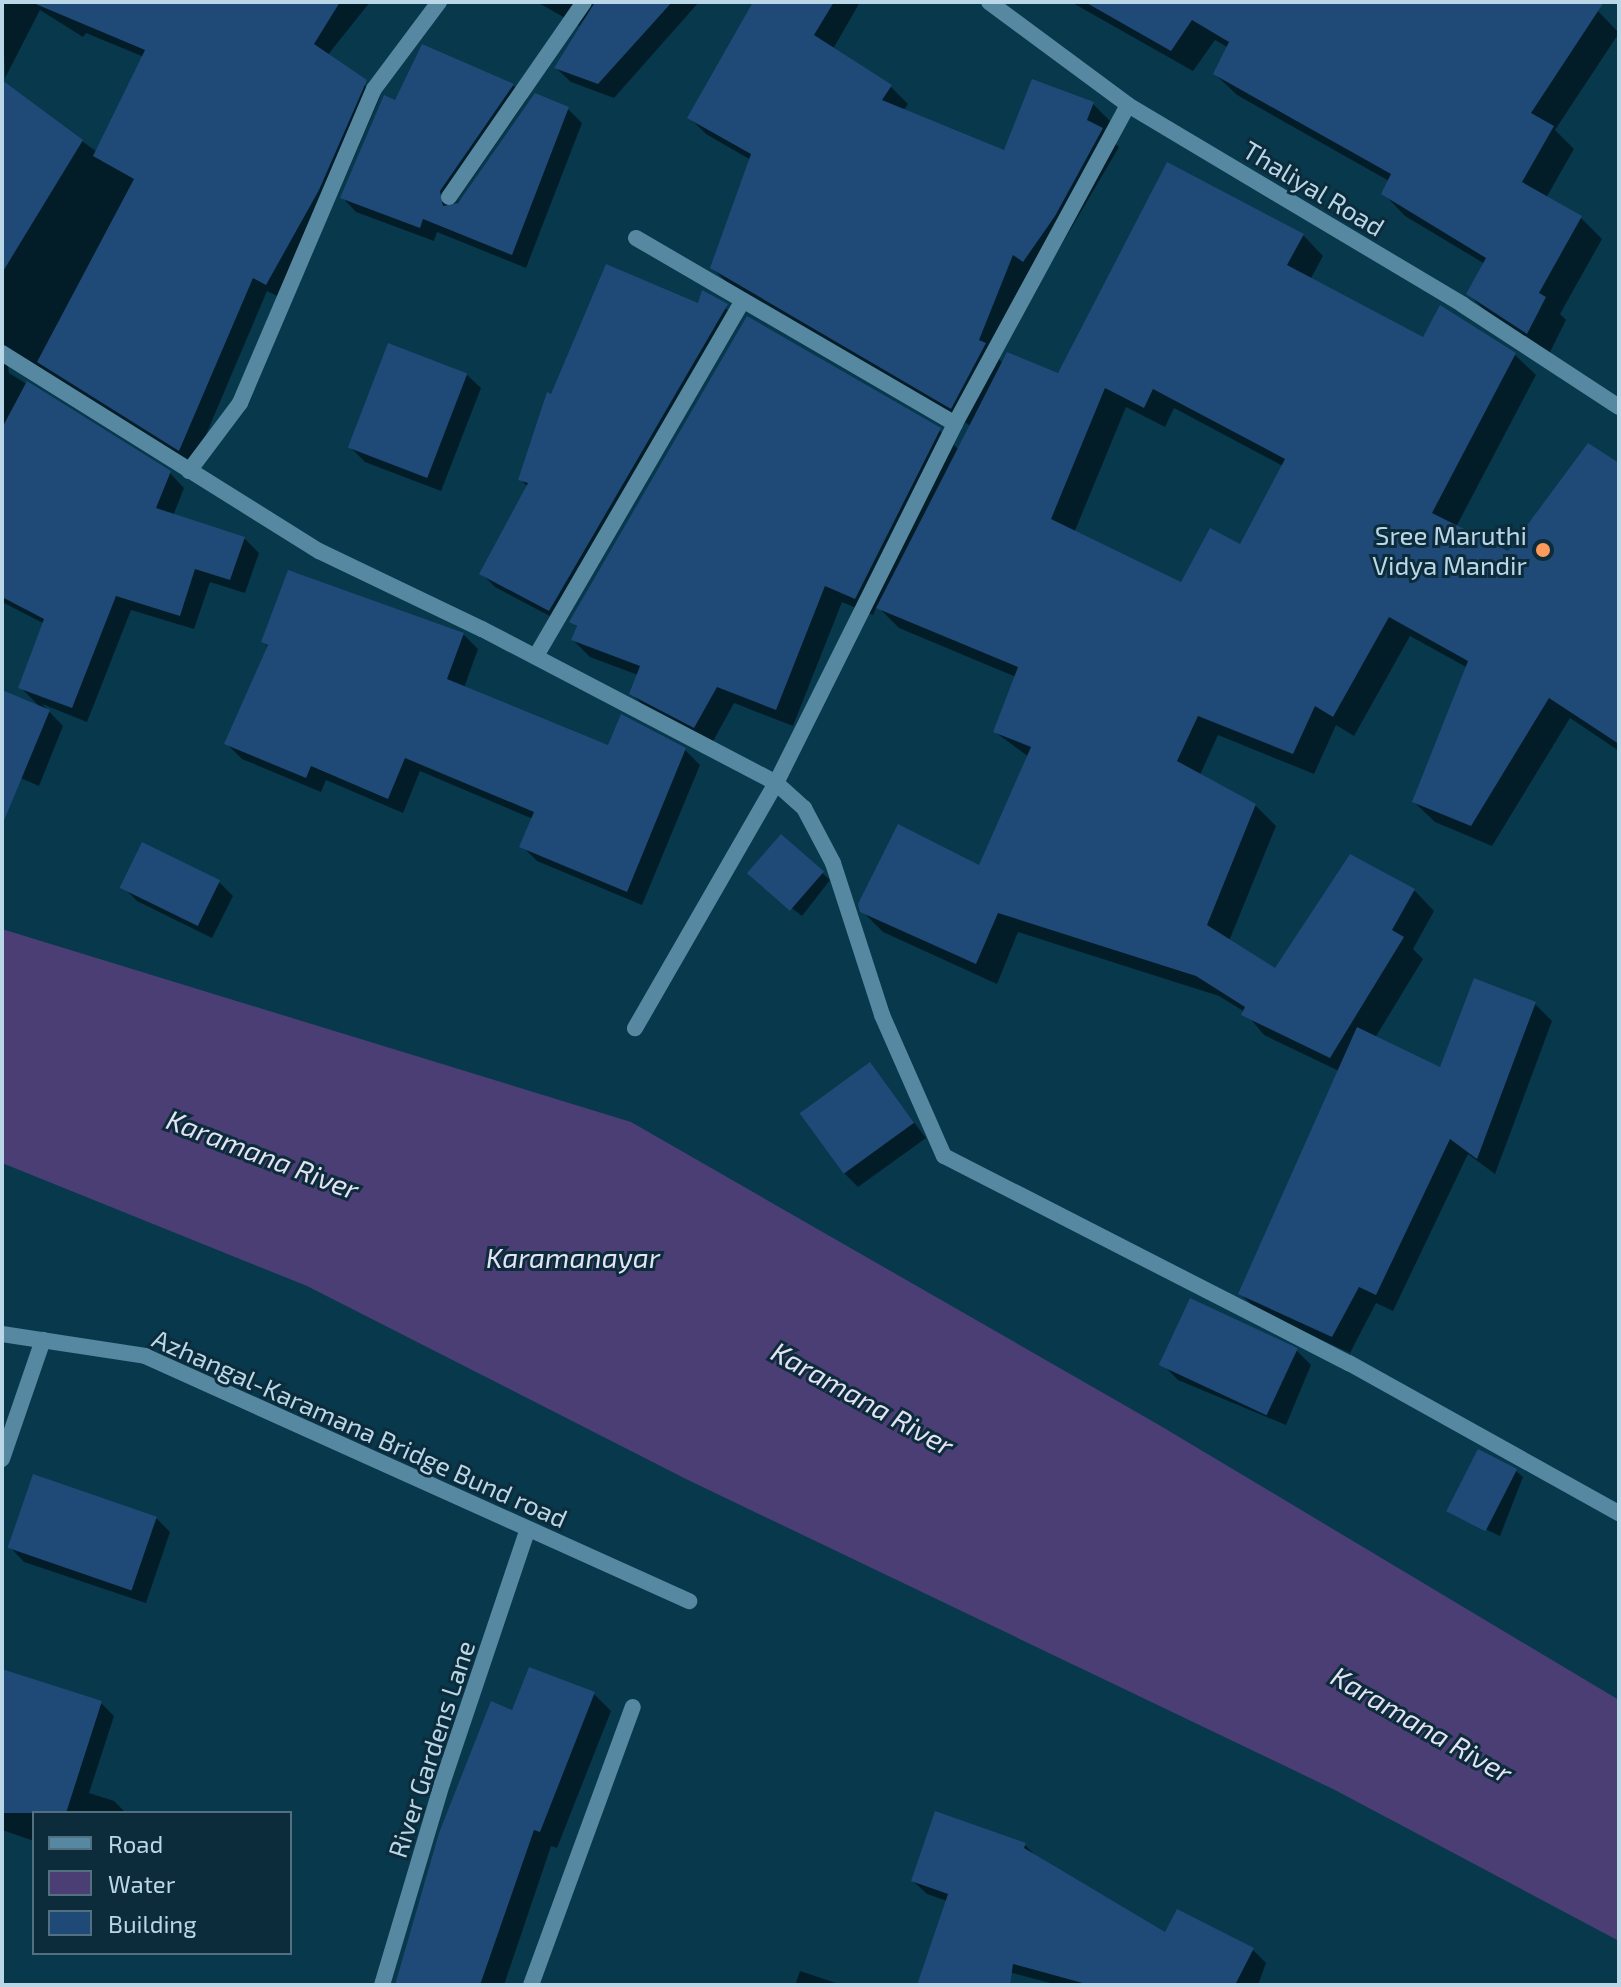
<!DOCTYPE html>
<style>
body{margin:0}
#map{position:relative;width:1621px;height:1987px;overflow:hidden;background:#07384c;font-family:"Exo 2",sans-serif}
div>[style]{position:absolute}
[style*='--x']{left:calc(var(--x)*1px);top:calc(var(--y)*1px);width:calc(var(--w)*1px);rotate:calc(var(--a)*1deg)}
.water>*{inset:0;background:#4b3e75}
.shadow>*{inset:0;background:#0007}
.building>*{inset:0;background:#1f4976;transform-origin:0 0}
.minor>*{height:16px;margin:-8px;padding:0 8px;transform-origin:8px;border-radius:8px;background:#5688a2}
.tertiary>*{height:16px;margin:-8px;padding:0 8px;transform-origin:8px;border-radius:8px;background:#5688a2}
.dots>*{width:22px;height:22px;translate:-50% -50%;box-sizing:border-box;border:4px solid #0d2c3b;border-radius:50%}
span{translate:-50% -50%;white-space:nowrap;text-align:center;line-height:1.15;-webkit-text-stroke:6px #0d2c3b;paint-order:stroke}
.street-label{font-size:26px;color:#bad7e7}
.poi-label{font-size:26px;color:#bad7e7}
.right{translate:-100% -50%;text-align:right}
.water-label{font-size:28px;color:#e4e2f3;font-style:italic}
.frame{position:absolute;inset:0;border:4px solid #bad7e7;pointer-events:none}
.legend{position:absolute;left:32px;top:1811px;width:260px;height:144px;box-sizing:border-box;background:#0d2c3b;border:2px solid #527080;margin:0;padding:10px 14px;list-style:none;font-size:24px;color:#bad7e7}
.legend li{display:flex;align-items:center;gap:16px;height:40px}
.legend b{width:40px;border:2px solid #527080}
</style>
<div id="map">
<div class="water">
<div style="clip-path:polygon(2px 929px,631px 1122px,1159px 1425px,1619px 1700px,1619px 1941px,1335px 1790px,686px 1479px,307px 1286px,2px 1163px)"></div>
</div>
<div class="shadow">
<div style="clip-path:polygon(2px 2px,370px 2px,327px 56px,380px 97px,333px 205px,281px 298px,267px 291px,194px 463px,7px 361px,9px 373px,170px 473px,184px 488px,173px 516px,244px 538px,259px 553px,245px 593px,210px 582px,194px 629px,131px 610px,87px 722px,42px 704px,63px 726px,39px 786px,2px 770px,2px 692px,41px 708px,20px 687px,45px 624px,2px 602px,2px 82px,97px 152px,144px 57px,86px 33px,83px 37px,40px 10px,5px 78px)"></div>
<div style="clip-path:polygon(537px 2px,699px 2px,614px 98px,571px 82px,556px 68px,588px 14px,579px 26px)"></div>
<div style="clip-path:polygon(evenodd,756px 2px,860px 2px,833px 49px,891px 87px,908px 104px,903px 111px,1005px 153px,1033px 81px,1093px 104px,1110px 121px,1105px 133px,1119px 147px,996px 356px,1003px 363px,1059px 375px,1303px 235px,1323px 256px,1310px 280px,1423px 339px,1441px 308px,1515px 355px,1536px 375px,1456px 527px,1508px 553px,1619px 465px,1619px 751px,1570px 718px,1492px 846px,1435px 822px,1414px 802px,1468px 668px,1410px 636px,1354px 736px,1336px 725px,1314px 774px,1218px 735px,1200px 775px,1255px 805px,1276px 826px,1229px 941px,1276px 970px,1414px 890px,1434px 911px,1413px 949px,1423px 959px,1375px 1038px,1441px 1070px,1535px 1004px,1552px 1021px,1495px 1174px,1468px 1154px,1393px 1311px,1376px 1303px,1350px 1353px,1257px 1310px,1240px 1293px,1339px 1071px,1264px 1035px,1245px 1012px,1219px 996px,1018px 932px,997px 984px,883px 932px,862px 911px,980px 868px,1029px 757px,995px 732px,1016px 677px,899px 628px,877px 606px,873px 615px,842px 602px,793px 726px,734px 703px,712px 743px,648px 710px,631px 693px,638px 675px,590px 657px,573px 640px,578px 628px,571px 621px,939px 430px,959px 450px,971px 426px,730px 285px,712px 268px,751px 160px,706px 134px,689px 117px,756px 2px,1126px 407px,1165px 427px,1174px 408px,1283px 466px,1240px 547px,1182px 584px,1074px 533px,1126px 407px)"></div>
<div style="clip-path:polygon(1071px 2px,1603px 2px,1597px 10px,1619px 33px,1555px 130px,1574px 149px,1546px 198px,1581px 218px,1602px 239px,1560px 314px,1566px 320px,1549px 354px,1490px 315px,1468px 294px,1485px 264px,1405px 216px,1384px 194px,1389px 181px,1237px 95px,1215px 74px,1229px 48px,1215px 40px,1193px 71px)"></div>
<div style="clip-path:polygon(513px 85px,527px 99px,453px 206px,568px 109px,582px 123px,526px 268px,437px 232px,434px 241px,356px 212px,342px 197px,396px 102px)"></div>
<div style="clip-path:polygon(704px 292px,741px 320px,563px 623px,495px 587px,482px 574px,528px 487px,520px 479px,553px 396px,699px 306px)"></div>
<div style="clip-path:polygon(466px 374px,481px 388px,441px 491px,365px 462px,351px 448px)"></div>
<div style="clip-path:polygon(463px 634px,478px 649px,464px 688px,609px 748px,685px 750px,700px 765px,642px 905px,537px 861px,522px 846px,533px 819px,420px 771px,403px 813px,326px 780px,321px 792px,242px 759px,227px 744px,269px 648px,264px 642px)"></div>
<div style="clip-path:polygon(781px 837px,830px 880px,802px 916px,759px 883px)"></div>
<div style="clip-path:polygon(219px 882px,233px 896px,212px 938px,137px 901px,123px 887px)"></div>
<div style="clip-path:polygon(870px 1065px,926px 1138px,858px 1187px,844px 1173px)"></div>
<div style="clip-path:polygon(1297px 1351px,1311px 1365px,1286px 1425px,1178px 1380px,1164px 1366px)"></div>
<div style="clip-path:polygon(1516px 1471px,1523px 1477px,1500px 1536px,1454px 1514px)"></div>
<div style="clip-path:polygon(156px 1518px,170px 1532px,146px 1603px,24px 1562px,10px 1547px)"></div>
<div style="clip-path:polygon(2px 1671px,101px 1703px,114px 1716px,89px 1793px,114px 1801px,126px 1813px,34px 1813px,34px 1841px,2px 1830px)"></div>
<div style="clip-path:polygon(594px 1694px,611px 1711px,557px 1848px,551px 1846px,504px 1985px,396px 1985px,513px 1713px)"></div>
<div style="clip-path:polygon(1024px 1844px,1038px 1858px,1166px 1935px,1253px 1950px,1266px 1963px,1258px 1985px,1058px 1985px,1001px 1970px,947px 1901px,927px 1894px,913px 1881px)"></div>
<div style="clip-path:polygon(800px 1971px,842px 1985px,795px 1985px)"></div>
</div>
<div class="building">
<div style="clip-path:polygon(31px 2px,340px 2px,314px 44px,367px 80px,319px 190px,266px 285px,253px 278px,179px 451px,37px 362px,134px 179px,93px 156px,145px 50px)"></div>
<div style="clip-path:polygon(595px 2px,672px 2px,598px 84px,554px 68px)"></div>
<div style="clip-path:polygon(753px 2px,834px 2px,814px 35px,892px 85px,882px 100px,1004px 150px,1032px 79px,1094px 102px,1087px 120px,1103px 128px,1055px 216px,1023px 262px,1013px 255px,979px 340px,986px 343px,951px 409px,710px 268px,751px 154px,687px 118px)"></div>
<div style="clip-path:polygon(1085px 2px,1604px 2px,1531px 113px,1554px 126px,1522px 182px,1582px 216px,1539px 293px,1546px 297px,1527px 334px,1466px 294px,1486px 258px,1381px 194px,1391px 174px,1213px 74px,1229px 42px,1192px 20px,1171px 51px)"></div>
<div style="clip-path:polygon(422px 44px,514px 84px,440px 191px,443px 206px,458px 203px,535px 93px,569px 107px,512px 255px,423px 219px,420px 228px,340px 198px,384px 95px,395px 100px)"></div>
<div style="clip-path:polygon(2px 80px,83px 140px,2px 273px)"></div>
<div style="clip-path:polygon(evenodd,1167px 162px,1304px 234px,1287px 265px,1423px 337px,1440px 305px,1516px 353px,1432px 513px,1508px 551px,1588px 443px,1619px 463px,1619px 744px,1549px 698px,1471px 826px,1412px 802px,1468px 661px,1389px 617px,1333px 717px,1315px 706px,1293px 754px,1198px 716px,1177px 761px,1256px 804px,1207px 925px,1275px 968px,1350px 854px,1415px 889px,1392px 930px,1404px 937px,1330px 1058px,1241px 1015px,1245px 1007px,1196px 976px,998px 913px,976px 964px,860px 912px,858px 904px,898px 824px,979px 865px,1031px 747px,993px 732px,1018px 667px,876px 608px,1007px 352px,1058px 373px,1167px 162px,1105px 388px,1144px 408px,1153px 389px,1285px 459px,1240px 544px,1210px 528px,1181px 582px,1051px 519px,1105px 388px)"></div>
<div style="clip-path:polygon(606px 264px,698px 303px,702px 290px,728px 304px,549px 611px,479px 574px,528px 483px,518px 480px,547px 392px,551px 394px)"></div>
<div style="clip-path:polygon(747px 316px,941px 428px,855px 599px,825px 586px,776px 710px,717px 687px,694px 728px,629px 694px,640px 666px,571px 640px,577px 626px,569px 622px)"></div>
<div style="left:388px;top:343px;width:85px;height:112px;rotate:21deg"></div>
<div style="clip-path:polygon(27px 381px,171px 471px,156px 508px,245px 537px,230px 580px,195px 569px,180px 616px,116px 596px,72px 708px,18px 688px,44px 619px,2px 597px,2px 428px)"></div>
<div style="clip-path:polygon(288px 570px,464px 633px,447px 679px,608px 745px,621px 714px,686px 748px,627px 892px,519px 847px,534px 812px,405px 758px,388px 799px,311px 766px,306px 778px,224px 744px,268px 645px,261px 642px)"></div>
<div style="clip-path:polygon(2px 690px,50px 710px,3px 823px,2px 823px)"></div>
<div style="left:781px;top:834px;width:57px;height:52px;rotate:41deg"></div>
<div style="left:142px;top:842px;width:87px;height:51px;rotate:26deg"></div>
<div style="clip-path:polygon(1474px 978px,1536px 1002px,1477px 1159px,1450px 1139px,1376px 1295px,1359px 1287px,1332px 1337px,1238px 1294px,1357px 1027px,1440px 1067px)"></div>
<div style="left:870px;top:1062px;width:75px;height:87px;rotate:54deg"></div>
<div style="left:1190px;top:1298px;width:119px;height:74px;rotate:25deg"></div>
<div style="left:1478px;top:1449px;width:44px;height:70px;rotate:27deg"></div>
<div style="left:33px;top:1474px;width:131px;height:78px;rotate:19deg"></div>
<div style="clip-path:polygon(529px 1667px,595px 1692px,540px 1832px,534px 1830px,480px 1985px,395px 1985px,439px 1833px,491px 1701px,512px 1710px)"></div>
<div style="clip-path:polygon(2px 1669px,102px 1701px,66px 1813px,2px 1813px)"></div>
<div style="clip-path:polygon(935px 1811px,1026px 1843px,1024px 1848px,1165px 1932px,1177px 1909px,1254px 1948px,1235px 1985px,1090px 1985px,1013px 1964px,1010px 1985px,917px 1985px,948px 1894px,911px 1881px)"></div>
</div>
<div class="minor">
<div style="--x:1128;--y:105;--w:363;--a:118.5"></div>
<div style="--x:955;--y:424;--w:401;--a:116.5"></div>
<div style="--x:776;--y:783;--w:38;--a:42"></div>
<div style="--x:804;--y:808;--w:62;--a:62.2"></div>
<div style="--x:833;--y:863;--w:160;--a:72.1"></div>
<div style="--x:882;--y:1015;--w:154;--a:66.3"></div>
<div style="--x:944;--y:1156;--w:455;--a:27.1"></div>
<div style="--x:1349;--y:1363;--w:309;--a:29.1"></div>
<div style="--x:449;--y:197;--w:237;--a:-55.3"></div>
<div style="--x:636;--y:238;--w:369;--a:30.2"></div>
<div style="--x:2;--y:353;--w:374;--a:32"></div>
<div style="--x:319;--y:551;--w:181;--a:25.6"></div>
<div style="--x:482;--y:629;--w:332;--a:27.6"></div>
<div style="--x:776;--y:783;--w:283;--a:119.9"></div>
<div style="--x:189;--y:471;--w:85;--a:-53.1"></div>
<div style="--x:240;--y:403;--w:341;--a:-66.9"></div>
<div style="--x:374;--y:89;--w:109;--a:-53.2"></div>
<div style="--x:536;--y:656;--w:411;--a:-59.8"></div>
<div style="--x:2;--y:1334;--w:145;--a:8.7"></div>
<div style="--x:145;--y:1356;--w:597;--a:24.25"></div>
<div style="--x:2;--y:1459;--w:126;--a:-71"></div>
<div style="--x:382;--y:1985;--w:210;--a:-73.4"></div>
<div style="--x:442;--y:1784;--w:269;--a:-71.4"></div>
<div style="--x:531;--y:1985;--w:296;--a:-69.9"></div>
</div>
<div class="tertiary">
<div style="--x:989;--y:2;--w:173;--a:36.5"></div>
<div style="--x:1128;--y:105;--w:390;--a:30.8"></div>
<div style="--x:1463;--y:305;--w:186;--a:33.2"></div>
</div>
<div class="dots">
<div style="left:1543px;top:550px;background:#ff9b5a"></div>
</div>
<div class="street-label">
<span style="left:1314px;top:188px;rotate:31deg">Thaliyal Road</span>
<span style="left:360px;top:1428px;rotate:24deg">Azhangal-Karamana Bridge Bund road</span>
<span style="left:431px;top:1749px;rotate:-72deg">River Gardens Lane</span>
</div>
<div class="poi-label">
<span class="right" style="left:1527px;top:550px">Sree Maruthi<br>Vidya Mandir</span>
</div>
<div class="water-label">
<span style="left:263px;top:1154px;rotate:21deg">Karamana River</span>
<span style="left:573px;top:1257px">Karamanayar</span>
<span style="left:863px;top:1398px;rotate:29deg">Karamana River</span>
<span style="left:1422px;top:1724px;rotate:30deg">Karamana River</span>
</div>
<div class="frame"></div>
<ul class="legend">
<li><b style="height:10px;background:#5688a2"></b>Road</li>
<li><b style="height:22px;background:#4b3e75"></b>Water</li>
<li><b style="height:22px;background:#1f4976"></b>Building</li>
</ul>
</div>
